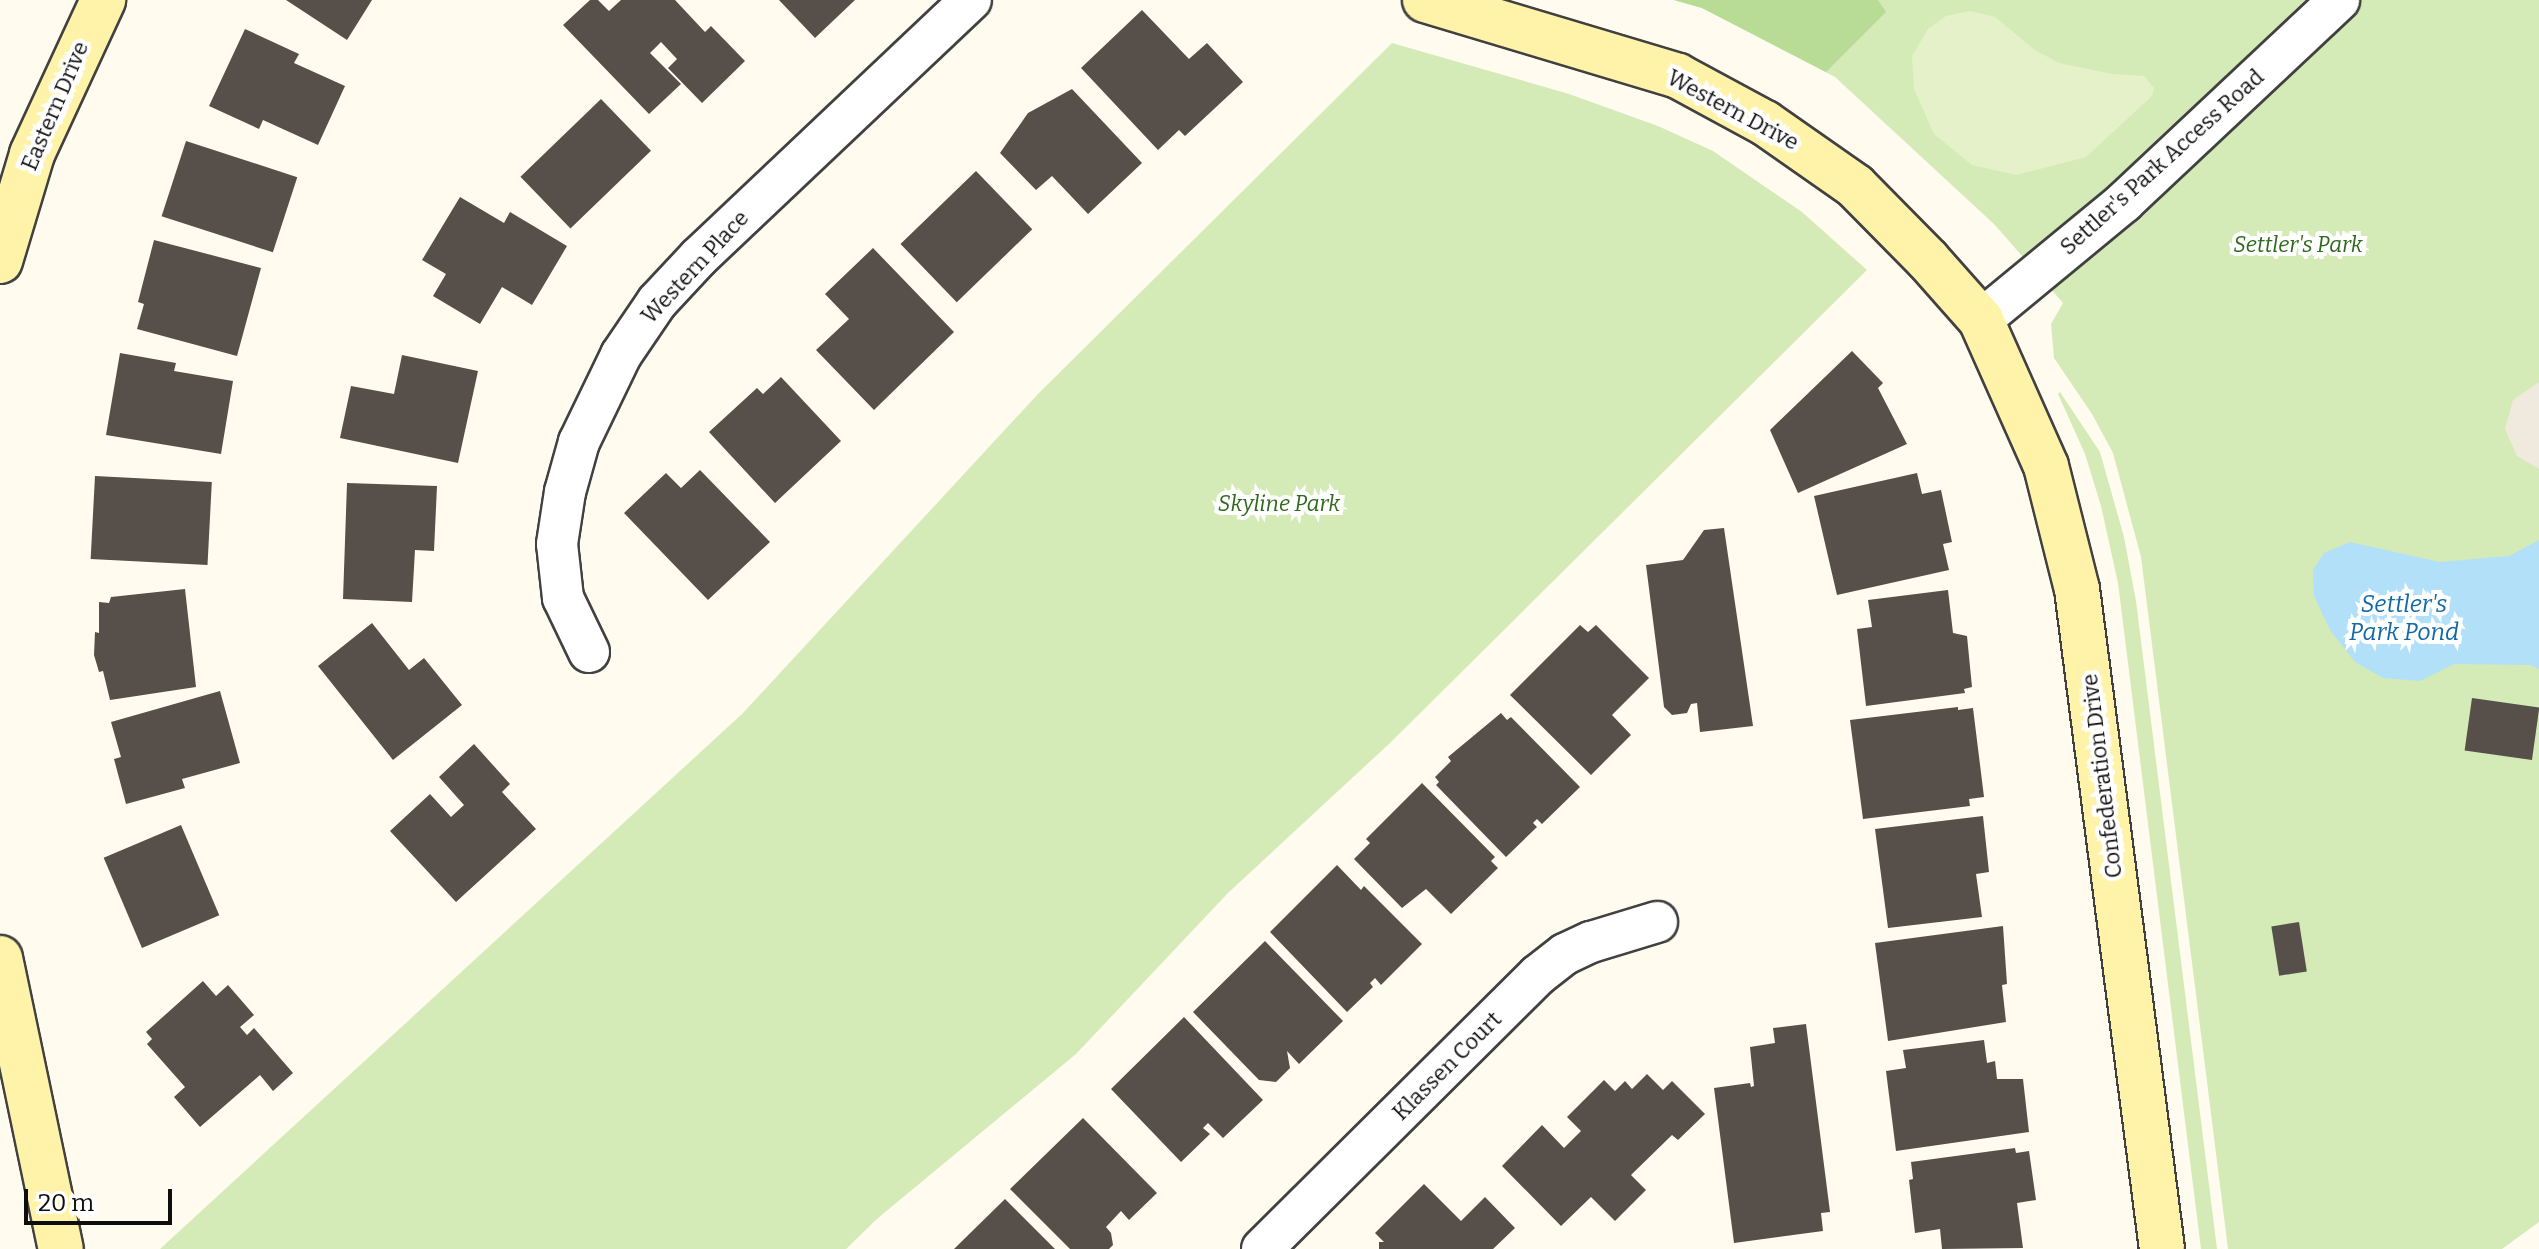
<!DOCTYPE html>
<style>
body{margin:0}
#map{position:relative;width:2539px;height:1249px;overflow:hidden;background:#fffbef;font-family:Bitter,serif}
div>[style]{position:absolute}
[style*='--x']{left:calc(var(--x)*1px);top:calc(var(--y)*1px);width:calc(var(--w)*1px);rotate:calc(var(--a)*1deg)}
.green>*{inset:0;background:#d4ebb7}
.forest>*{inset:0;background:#b8dc96}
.pitch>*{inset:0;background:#e5f2c9}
.plaza>*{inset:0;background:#f0eade}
.water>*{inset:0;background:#b2e0f8}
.building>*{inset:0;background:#574f4a;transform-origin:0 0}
.roads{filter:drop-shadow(2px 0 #414141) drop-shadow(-2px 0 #414141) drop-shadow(0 2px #414141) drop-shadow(0 -2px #414141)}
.street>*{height:40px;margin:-20px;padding:0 20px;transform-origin:20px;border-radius:20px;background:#fff}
.secondary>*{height:44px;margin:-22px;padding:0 22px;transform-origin:22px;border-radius:22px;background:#fff3aa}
span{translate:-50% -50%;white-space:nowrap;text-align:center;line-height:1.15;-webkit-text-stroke:8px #fff;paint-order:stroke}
.street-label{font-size:22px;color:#0e0e0e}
.park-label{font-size:22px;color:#2e691c;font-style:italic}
.water-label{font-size:24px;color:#1269a5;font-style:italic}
.scale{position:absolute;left:24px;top:1189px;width:148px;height:36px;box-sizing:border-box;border:4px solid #0e0e0e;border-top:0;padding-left:10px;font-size:24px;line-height:28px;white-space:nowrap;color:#0e0e0e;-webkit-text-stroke:6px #fff;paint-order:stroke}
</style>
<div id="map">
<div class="green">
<div style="clip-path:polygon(1674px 0,2539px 0,2539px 1222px,2502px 1249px,2228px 1249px,2141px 557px,2113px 453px,2092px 414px,2054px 358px,2051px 324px,2063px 303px,1995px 225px,1835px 77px,1702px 8px)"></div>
<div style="clip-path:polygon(1392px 43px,1569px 94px,1658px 126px,1713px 151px,1802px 212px,1867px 270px,1390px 743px,1228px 893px,1076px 1054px,878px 1218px,846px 1249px,160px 1249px,742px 714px,1038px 394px)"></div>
<div style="clip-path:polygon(2060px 392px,2100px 452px,2124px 537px,2136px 601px,2217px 1249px,2201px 1249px,2118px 583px,2101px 506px,2085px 454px,2058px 394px)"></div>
</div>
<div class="forest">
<div style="clip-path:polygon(1674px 0,1878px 0,1886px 12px,1826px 72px,1702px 8px)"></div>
</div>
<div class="pitch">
<div style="clip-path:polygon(1970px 11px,1995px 17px,2035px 50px,2059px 63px,2112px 74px,2144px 76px,2154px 88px,2152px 96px,2086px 157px,2016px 175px,1972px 165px,1934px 134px,1914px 89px,1912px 56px,1928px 29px,1946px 16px)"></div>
</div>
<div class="plaza">
<div style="clip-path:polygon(2539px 382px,2539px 469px,2517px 456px,2505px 429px,2513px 400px)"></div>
</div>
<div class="water">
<div style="clip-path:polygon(2539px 540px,2539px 669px,2530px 665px,2454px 664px,2420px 681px,2383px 678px,2355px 662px,2330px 630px,2314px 596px,2313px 570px,2324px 553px,2350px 542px,2440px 562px,2509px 556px)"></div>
</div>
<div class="building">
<div style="clip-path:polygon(286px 0,372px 0,347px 40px)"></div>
<div style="clip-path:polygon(590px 0,598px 0,609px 11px,621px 0,675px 0,705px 32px,711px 26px,745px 61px,702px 103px,668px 68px,677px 59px,661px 42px,650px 53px,681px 84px,649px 114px,563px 25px)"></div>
<div style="clip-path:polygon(779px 0,855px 0,815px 38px)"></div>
<div style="clip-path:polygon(1142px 10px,1189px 59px,1207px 43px,1243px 82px,1185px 136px,1179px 130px,1158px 150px,1081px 68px)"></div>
<div style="clip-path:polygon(245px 29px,299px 54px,294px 63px,345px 86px,318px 145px,263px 120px,259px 129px,209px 106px)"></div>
<div style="clip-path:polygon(1072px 89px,1142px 163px,1088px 214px,1052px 176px,1036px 190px,1000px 153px,1028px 113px)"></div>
<div style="left:601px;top:99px;width:72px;height:112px;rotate:46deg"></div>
<div style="left:186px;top:141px;width:117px;height:79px;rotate:18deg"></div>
<div style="left:976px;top:171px;width:81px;height:105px;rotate:46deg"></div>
<div style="clip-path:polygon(460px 197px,504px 223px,510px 212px,567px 246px,532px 305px,502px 287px,480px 324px,433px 296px,446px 274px,422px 260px)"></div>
<div style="clip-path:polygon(154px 240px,261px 268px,237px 356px,137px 329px,144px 304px,138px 302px)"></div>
<div style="clip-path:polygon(873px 248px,954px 332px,874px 410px,816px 350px,849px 319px,825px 294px)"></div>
<div style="clip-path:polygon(1852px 351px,1883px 383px,1878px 388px,1907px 444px,1798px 493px,1770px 430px)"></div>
<div style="clip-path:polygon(120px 353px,176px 363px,174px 371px,233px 381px,221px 454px,106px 435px)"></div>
<div style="clip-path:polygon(402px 355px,478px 371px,458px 463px,340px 438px,351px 386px,394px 394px)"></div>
<div style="clip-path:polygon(781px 377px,841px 441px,775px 503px,709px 432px,757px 388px,763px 394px)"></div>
<div style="clip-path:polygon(700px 470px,770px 542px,708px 600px,624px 513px,666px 473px,681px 488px)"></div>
<div style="clip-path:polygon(1917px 473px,1922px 494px,1941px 490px,1952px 542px,1943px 544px,1949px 570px,1837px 595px,1814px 496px)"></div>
<div style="left:95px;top:476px;width:117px;height:83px;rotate:3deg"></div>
<div style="clip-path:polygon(347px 483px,437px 486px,434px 551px,415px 550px,412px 602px,343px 599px)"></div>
<div style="clip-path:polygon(1724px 528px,1753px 726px,1700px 732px,1697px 703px,1691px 704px,1687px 713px,1672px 715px,1664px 707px,1646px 565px,1683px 560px,1704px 530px)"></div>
<div style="clip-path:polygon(185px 589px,196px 687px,110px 700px,103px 671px,99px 672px,94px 655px,95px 632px,99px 633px,99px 602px,109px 603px,111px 597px)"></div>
<div style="clip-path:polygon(1948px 590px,1953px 633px,1967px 636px,1972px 687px,1964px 689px,1965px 693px,1866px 706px,1857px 629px,1872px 627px,1868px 600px)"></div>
<div style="clip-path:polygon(372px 623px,409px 670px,424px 658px,462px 705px,393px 760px,318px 666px)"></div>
<div style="clip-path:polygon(1580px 625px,1588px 632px,1596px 625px,1649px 678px,1612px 715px,1631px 735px,1591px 775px,1510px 695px)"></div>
<div style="clip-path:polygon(220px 691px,240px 763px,182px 779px,185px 788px,126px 804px,114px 759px,121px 757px,111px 722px)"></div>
<div style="left:2472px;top:698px;width:68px;height:53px;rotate:8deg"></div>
<div style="clip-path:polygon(1958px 707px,1958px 710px,1973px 708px,1984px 797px,1969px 799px,1970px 806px,1863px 819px,1850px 720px)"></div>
<div style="clip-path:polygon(1501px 713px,1507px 720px,1511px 717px,1580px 787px,1542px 824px,1537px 819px,1533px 823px,1537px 827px,1506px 857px,1436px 785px,1439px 782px,1435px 777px,1451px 761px,1448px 757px)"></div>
<div style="clip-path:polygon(474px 744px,510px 784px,502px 792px,536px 829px,456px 902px,390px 831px,430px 794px,451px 817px,464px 805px,439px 777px)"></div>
<div style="clip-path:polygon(1422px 783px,1495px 857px,1491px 861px,1498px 868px,1451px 914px,1426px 889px,1402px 908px,1354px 859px,1370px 843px,1366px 839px)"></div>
<div style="clip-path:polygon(1983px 816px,1989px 872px,1976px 874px,1982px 917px,1888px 928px,1875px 829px)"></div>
<div style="left:181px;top:825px;width:98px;height:84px;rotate:67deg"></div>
<div style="clip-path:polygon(1337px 865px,1361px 890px,1364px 886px,1422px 944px,1381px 985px,1375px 978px,1370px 983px,1373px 987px,1347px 1012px,1270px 932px)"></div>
<div style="left:2299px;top:922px;width:50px;height:28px;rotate:81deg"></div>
<div style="clip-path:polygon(2003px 926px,2007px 984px,2002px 985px,2006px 1022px,1888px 1041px,1875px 943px)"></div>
<div style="clip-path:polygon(1265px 941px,1343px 1021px,1299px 1064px,1287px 1051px,1290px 1068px,1276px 1082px,1259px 1080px,1193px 1012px)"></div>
<div style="clip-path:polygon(203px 981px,216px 996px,228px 985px,254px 1015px,240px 1027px,247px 1035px,254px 1028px,293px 1073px,273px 1091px,260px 1075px,200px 1127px,174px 1097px,185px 1087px,147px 1044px,152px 1039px,146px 1032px)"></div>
<div style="clip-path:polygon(1184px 1017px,1263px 1100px,1223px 1138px,1208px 1123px,1203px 1128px,1210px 1134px,1181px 1162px,1111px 1089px)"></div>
<div style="clip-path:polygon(1806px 1024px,1830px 1212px,1821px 1213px,1823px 1231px,1734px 1243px,1714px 1088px,1750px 1083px,1751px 1087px,1754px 1086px,1750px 1047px,1775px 1043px,1773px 1028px)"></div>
<div style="clip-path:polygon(1984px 1040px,1987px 1063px,1995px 1061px,1997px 1079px,2023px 1079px,2029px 1132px,1896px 1151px,1886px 1071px,1906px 1068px,1903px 1050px)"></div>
<div style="clip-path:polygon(1647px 1074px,1663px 1090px,1672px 1081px,1705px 1114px,1678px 1140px,1672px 1135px,1631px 1175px,1646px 1190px,1615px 1221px,1591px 1197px,1561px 1226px,1502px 1166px,1542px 1125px,1564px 1148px,1581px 1131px,1567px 1117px,1604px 1080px,1615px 1091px,1625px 1081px,1632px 1089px)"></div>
<div style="clip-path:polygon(1083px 1118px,1157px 1193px,1129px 1220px,1121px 1211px,1106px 1227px,1111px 1233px,1113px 1245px,1109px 1249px,1070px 1249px,1010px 1189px)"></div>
<div style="clip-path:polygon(2015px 1148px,2016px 1153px,2029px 1151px,2036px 1200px,2017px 1203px,2023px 1248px,1942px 1249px,1940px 1229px,1915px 1233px,1909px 1180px,1913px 1179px,1911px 1162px)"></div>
<div style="clip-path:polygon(1424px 1184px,1461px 1221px,1485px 1197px,1515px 1228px,1493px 1249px,1379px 1249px,1379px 1242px,1384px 1242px,1375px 1233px)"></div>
<div style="clip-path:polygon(1005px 1199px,1055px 1249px,954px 1249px)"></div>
</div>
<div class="roads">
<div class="street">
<div style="--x:1981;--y:320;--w:185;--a:-39.5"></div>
<div style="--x:2124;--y:202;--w:295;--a:-43.2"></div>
<div style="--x:589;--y:652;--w:60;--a:-115.7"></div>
<div style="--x:563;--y:598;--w:54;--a:-96.3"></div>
<div style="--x:557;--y:544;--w:53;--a:-81.3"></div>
<div style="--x:565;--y:492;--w:52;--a:-74.4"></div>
<div style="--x:579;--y:442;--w:97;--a:-64.2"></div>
<div style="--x:621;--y:355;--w:64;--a:-55.8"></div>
<div style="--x:657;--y:302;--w:62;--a:-47"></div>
<div style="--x:699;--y:257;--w:374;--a:-43.4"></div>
<div style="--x:1262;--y:1249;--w:389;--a:-44.8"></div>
<div style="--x:1538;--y:975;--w:34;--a:-38"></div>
<div style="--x:1565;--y:954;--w:29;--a:-25"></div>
<div style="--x:1591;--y:942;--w:69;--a:-16.9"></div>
</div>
<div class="secondary">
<div style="--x:1425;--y:0;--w:264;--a:16.7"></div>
<div style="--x:1678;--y:76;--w:99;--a:28.4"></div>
<div style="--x:1765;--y:123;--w:110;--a:35"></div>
<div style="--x:1855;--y:186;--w:104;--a:45.4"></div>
<div style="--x:1928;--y:260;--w:80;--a:48.5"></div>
<div style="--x:1981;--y:320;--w:160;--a:66"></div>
<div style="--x:2046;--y:466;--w:127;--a:75.9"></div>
<div style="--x:2077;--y:589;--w:665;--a:82.66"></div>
<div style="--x:0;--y:261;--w:112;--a:-73.3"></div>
<div style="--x:32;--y:154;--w:170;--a:-65.2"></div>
<div style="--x:0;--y:958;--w:297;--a:78.2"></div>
</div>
</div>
<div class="street-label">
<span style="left:55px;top:106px;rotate:-67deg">Eastern Drive</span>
<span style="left:1733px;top:110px;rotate:28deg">Western Drive</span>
<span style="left:2162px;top:162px;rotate:-42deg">Settler's Park Access Road</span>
<span style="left:695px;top:267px;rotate:-47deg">Western Place</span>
<span style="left:2102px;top:776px;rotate:-97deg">Confederation Drive</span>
<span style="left:1447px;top:1066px;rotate:-45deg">Klassen Court</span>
</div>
<div class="park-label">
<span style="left:2298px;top:245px">Settler's Park</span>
<span style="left:1279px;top:504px">Skyline Park</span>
</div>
<div class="water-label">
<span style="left:2404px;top:619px">Settler's<br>Park Pond</span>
</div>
<div class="scale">20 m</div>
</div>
